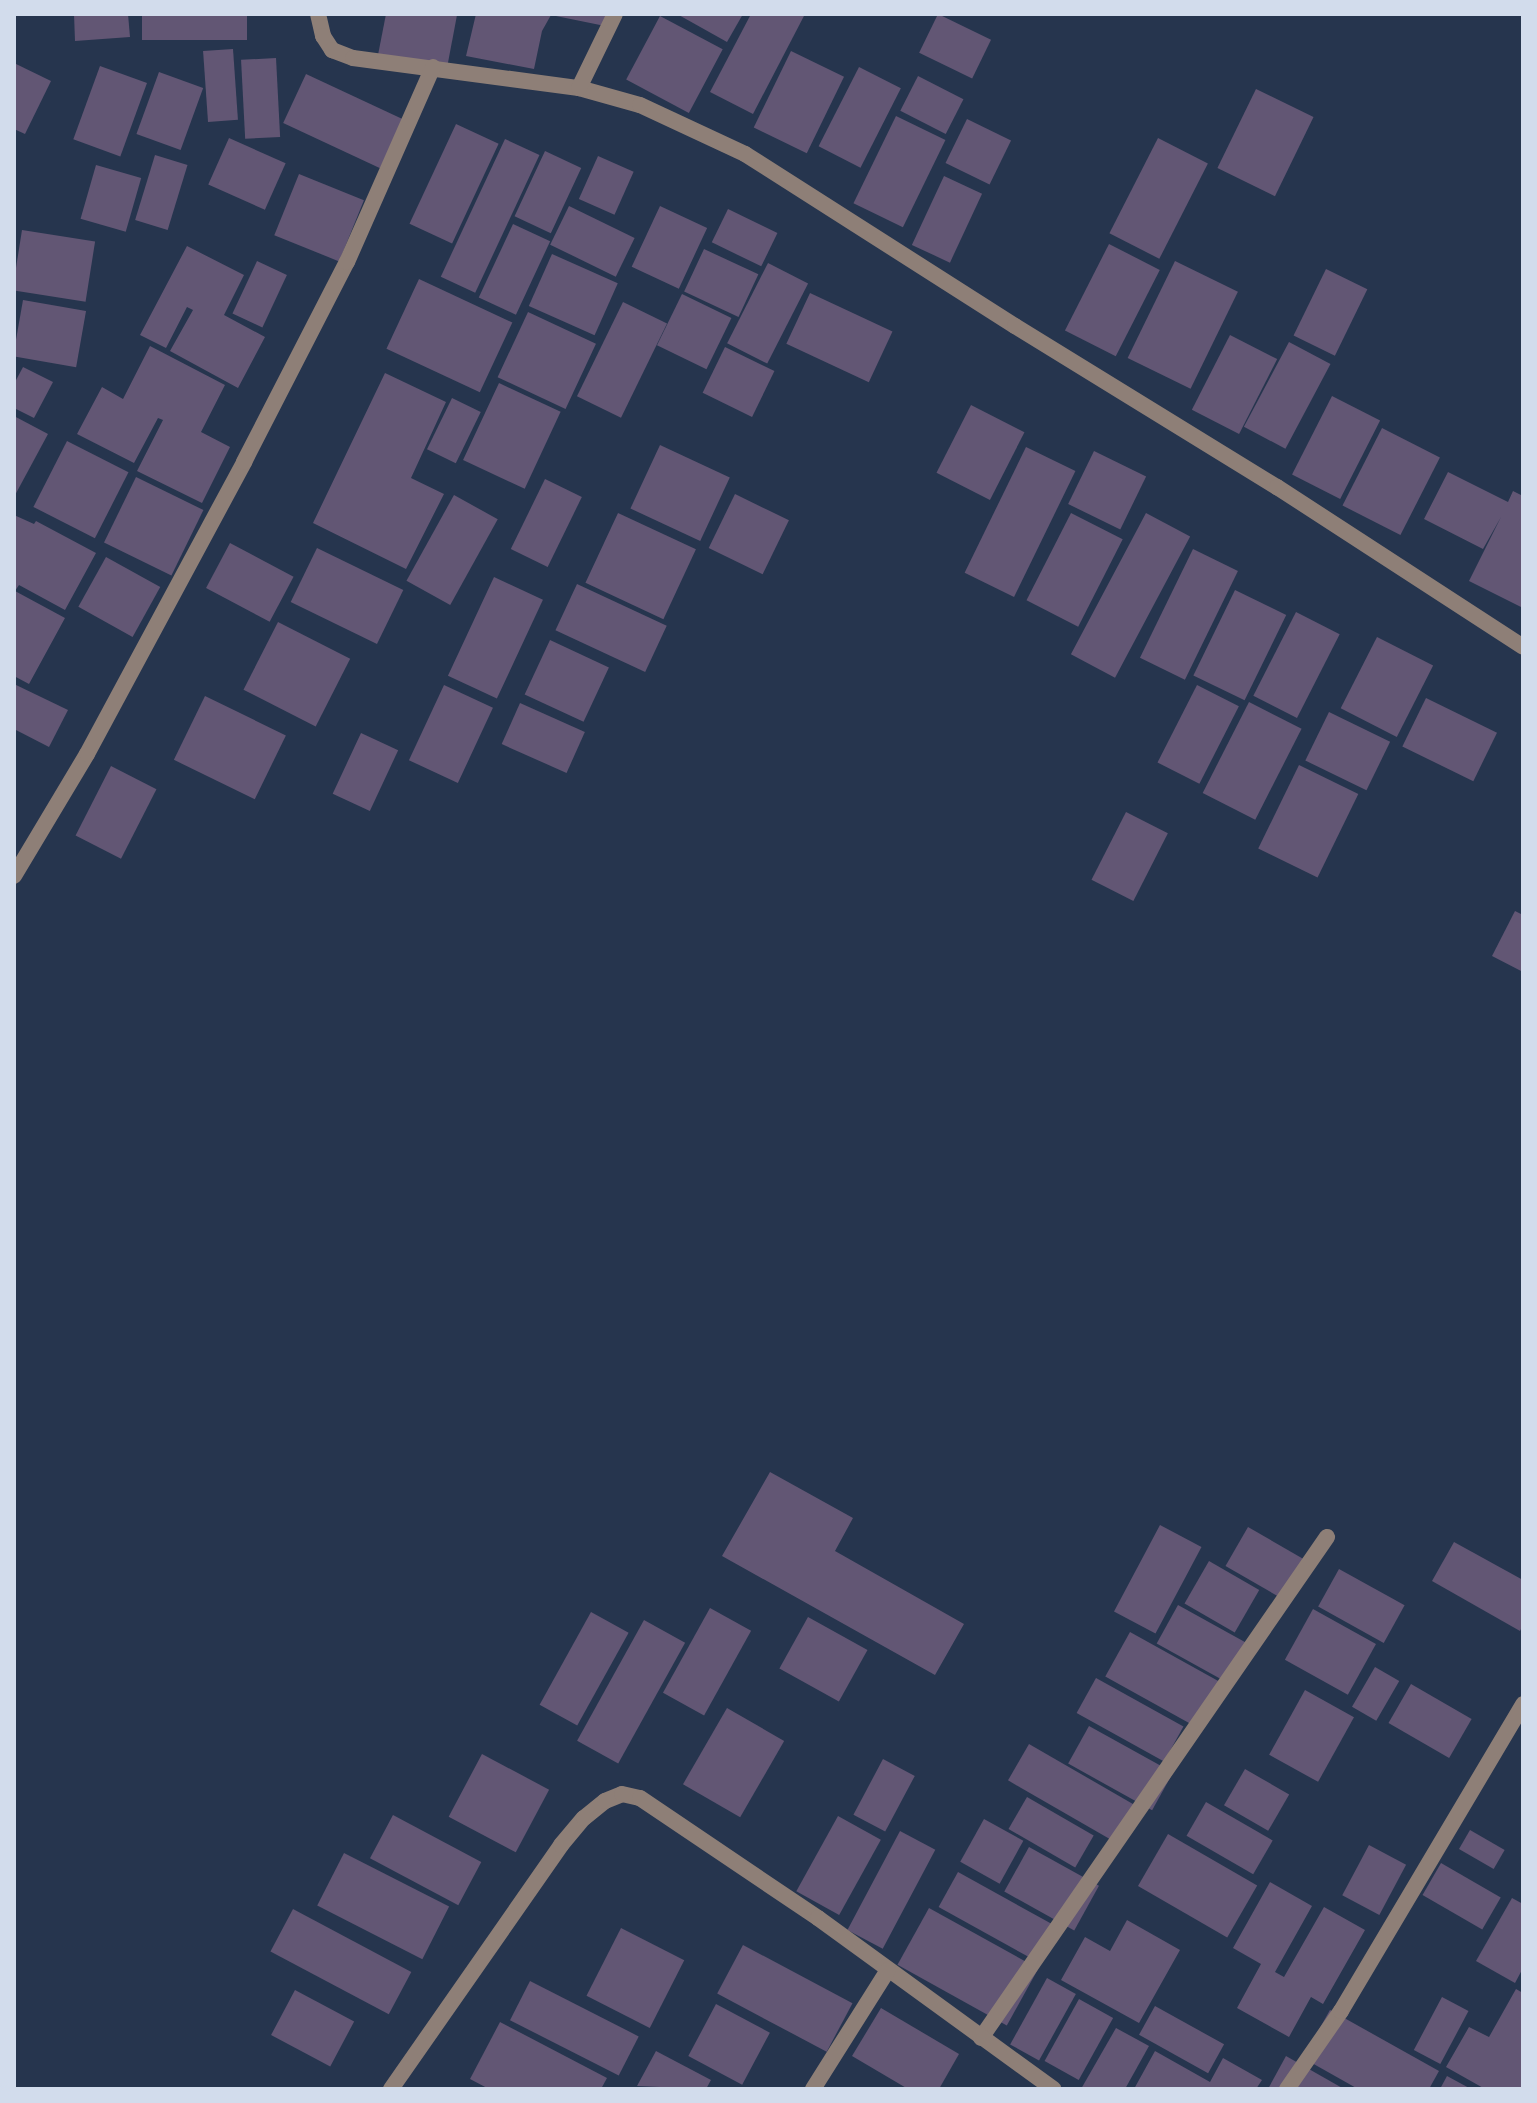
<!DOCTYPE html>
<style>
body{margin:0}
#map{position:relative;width:1537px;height:2103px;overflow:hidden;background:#26354e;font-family:"DejaVu Sans",sans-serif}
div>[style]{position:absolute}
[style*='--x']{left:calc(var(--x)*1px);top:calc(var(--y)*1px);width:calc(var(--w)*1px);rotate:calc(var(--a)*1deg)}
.building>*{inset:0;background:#625674;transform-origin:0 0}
.street>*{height:16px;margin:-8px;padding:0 8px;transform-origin:8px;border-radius:8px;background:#8e7f77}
span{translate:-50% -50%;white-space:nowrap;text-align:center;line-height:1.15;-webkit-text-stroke:6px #1c2a43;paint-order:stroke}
.frame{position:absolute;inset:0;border:16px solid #d2dcec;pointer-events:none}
</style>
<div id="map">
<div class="building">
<div style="clip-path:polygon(74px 14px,128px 14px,130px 37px,75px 41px)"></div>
<div style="left:142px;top:14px;width:105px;height:26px"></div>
<div style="clip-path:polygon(386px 14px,457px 15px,447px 68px,378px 55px)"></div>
<div style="clip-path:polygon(476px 14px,607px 14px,605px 26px,551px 15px,542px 31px,534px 69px,466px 56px)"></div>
<div style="clip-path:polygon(677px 14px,743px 14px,727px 42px)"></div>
<div style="clip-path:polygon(751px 14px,805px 14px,753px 114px,710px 92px)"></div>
<div style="left:938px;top:14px;width:59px;height:43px;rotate:26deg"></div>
<div style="left:660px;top:16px;width:71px;height:72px;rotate:28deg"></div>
<div style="left:233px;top:49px;width:71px;height:30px;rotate:86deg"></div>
<div style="left:791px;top:51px;width:59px;height:85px;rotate:26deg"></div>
<div style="left:276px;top:58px;width:79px;height:35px;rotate:87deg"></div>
<div style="clip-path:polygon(14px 63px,51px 81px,25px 134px,14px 129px)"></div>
<div style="left:100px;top:66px;width:50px;height:78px;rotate:20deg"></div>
<div style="left:859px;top:67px;width:47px;height:89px;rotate:27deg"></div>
<div style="left:159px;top:72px;width:47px;height:66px;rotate:20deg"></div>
<div style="left:306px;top:74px;width:107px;height:54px;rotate:25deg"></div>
<div style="left:918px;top:76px;width:51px;height:39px;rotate:27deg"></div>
<div style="left:1256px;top:89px;width:64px;height:88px;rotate:26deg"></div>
<div style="left:896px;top:116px;width:55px;height:97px;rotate:26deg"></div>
<div style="left:967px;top:119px;width:49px;height:49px;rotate:26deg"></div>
<div style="left:456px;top:124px;width:47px;height:110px;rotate:25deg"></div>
<div style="left:229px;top:138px;width:62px;height:51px;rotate:24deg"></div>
<div style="left:1158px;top:138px;width:56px;height:107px;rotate:27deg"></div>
<div style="left:505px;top:139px;width:38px;height:152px;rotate:25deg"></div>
<div style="left:545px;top:151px;width:40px;height:72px;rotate:25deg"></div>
<div style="left:155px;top:155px;width:34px;height:68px;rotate:17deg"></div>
<div style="left:598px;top:156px;width:39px;height:47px;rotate:24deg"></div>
<div style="left:96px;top:165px;width:47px;height:56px;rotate:16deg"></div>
<div style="left:299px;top:174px;width:70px;height:66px;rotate:22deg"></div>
<div style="left:944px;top:176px;width:42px;height:76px;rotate:25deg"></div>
<div style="left:569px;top:206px;width:73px;height:43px;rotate:26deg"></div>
<div style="left:660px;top:206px;width:52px;height:67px;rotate:25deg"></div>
<div style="left:728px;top:209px;width:55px;height:37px;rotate:26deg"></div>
<div style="left:513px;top:224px;width:41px;height:81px;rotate:25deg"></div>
<div style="left:22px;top:230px;width:74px;height:61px;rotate:9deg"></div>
<div style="left:1109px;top:244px;width:57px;height:97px;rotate:27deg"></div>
<div style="clip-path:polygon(187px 246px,244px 275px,224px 315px,265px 337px,238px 388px,170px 351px,193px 310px,187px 307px,166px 348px,140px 335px)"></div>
<div style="left:704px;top:249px;width:60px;height:47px;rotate:25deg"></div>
<div style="left:552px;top:254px;width:72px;height:57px;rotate:24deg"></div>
<div style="left:257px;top:261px;width:33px;height:58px;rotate:25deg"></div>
<div style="left:1175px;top:261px;width:70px;height:108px;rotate:26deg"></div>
<div style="left:768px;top:263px;width:45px;height:90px;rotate:27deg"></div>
<div style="left:1326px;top:269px;width:46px;height:74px;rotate:26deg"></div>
<div style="left:419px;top:279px;width:103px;height:77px;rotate:25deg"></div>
<div style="left:810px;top:293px;width:91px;height:56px;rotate:25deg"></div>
<div style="left:682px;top:294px;width:55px;height:57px;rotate:26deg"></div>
<div style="left:23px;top:300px;width:64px;height:57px;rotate:10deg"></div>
<div style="left:623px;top:302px;width:49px;height:105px;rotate:26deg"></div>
<div style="left:528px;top:312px;width:75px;height:72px;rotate:25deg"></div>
<div style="left:1230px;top:335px;width:53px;height:84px;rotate:27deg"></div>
<div style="left:1289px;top:342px;width:47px;height:96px;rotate:28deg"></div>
<div style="clip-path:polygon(150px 346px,225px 385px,201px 432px,230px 447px,202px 503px,137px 471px,163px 420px,158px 418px,134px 463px,77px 434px,102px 387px,123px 399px)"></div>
<div style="left:725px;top:347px;width:55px;height:51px;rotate:26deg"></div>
<div style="clip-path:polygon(23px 367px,53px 382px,34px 418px,14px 408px,14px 384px)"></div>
<div style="clip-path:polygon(385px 373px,446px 402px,411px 478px,444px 494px,406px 569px,313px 523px)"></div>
<div style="left:499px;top:383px;width:68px;height:85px;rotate:25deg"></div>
<div style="left:1332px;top:396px;width:54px;height:88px;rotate:27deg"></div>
<div style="left:452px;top:398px;width:32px;height:57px;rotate:26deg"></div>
<div style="left:971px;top:405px;width:60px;height:76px;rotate:27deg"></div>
<div style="clip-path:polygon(14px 416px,48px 434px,14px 497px)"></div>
<div style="left:1382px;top:428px;width:65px;height:87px;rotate:27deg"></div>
<div style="left:67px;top:441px;width:69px;height:74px;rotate:27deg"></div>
<div style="left:660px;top:445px;width:77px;height:70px;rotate:25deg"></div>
<div style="left:1026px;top:447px;width:55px;height:140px;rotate:26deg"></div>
<div style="left:1094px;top:451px;width:58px;height:59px;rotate:26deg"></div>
<div style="clip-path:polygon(1448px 472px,1508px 502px,1513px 491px,1523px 496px,1523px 608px,1469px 581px,1501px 517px,1483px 549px,1424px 519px)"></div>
<div style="left:136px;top:477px;width:75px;height:73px;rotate:26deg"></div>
<div style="left:545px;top:479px;width:41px;height:78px;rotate:26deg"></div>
<div style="left:735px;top:494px;width:60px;height:60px;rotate:26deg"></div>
<div style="left:454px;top:495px;width:50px;height:98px;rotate:29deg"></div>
<div style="left:618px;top:513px;width:86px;height:77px;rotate:25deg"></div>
<div style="left:1071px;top:513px;width:58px;height:98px;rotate:27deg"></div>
<div style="left:1146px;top:513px;width:50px;height:160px;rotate:28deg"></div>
<div style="clip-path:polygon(14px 515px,34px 524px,36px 521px,96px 553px,65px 610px,19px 585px,15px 591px,65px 618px,29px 684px,14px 676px)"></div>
<div style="left:230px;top:543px;width:72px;height:51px;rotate:28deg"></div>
<div style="left:317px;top:548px;width:96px;height:60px;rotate:26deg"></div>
<div style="left:1193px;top:549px;width:50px;height:121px;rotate:26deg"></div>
<div style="left:106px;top:557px;width:62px;height:57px;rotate:29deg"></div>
<div style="left:494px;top:577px;width:54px;height:109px;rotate:25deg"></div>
<div style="left:577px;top:584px;width:99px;height:51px;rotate:25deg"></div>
<div style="left:1235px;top:590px;width:57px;height:95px;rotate:26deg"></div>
<div style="left:1296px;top:612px;width:49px;height:94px;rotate:27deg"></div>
<div style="left:278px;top:622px;width:81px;height:76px;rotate:27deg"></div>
<div style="left:1377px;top:637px;width:63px;height:80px;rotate:27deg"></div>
<div style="left:550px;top:640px;width:65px;height:60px;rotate:25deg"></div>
<div style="clip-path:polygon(14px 684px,68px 710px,49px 747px,14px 729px)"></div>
<div style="left:444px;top:685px;width:54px;height:83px;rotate:25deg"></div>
<div style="left:1197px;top:685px;width:47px;height:87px;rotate:27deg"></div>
<div style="left:205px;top:696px;width:90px;height:71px;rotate:26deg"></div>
<div style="left:1426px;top:698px;width:79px;height:54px;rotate:26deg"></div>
<div style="left:1249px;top:702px;width:59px;height:102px;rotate:27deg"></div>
<div style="left:520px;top:703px;width:71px;height:45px;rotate:24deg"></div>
<div style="left:1329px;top:712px;width:68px;height:54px;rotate:26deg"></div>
<div style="left:361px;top:733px;width:41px;height:67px;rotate:25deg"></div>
<div style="left:1299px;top:765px;width:66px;height:93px;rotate:26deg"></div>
<div style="left:111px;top:766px;width:51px;height:78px;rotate:27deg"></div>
<div style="left:1126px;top:812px;width:47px;height:76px;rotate:27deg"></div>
<div style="clip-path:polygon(1515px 911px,1523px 915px,1523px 972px,1492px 956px)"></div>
<div style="clip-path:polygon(770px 1472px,853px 1518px,835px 1551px,964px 1624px,935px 1675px,722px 1556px)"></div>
<div style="left:1160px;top:1525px;width:47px;height:98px;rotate:28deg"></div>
<div style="left:1248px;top:1527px;width:72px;height:45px;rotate:30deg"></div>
<div style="clip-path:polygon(1454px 1542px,1523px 1580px,1523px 1625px,1520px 1631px,1432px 1581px)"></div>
<div style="left:1209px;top:1561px;width:58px;height:49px;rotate:30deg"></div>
<div style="left:1339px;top:1569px;width:75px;height:43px;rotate:29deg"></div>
<div style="left:1178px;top:1605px;width:79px;height:44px;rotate:29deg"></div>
<div style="left:710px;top:1608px;width:47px;height:97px;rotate:29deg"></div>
<div style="left:1313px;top:1609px;width:72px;height:58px;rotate:29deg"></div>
<div style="left:591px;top:1612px;width:43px;height:106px;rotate:29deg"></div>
<div style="left:808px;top:1617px;width:68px;height:59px;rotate:29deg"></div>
<div style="left:644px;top:1620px;width:47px;height:138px;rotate:29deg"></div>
<div style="left:1130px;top:1632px;width:104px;height:51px;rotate:29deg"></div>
<div style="left:1375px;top:1667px;width:28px;height:46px;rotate:30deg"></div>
<div style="left:1096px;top:1678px;width:100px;height:40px;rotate:29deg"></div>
<div style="left:1411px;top:1684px;width:70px;height:45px;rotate:30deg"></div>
<div style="left:1305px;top:1690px;width:56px;height:74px;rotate:29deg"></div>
<div style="left:727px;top:1708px;width:66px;height:88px;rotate:30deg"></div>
<div style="left:1089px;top:1726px;width:96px;height:43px;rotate:29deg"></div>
<div style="left:1029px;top:1744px;width:128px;height:42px;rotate:30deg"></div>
<div style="left:482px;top:1754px;width:76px;height:71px;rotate:28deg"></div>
<div style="left:883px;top:1759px;width:36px;height:63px;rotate:28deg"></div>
<div style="left:1245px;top:1769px;width:51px;height:42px;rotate:30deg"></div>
<div style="left:1027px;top:1797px;width:77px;height:37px;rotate:30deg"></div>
<div style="left:1206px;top:1802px;width:77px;height:39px;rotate:30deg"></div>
<div style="left:393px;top:1815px;width:100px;height:49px;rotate:28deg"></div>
<div style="left:838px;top:1816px;width:49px;height:86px;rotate:29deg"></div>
<div style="left:984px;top:1819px;width:45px;height:49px;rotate:29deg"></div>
<div style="left:1470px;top:1830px;width:40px;height:22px;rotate:30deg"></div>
<div style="left:900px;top:1831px;width:40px;height:112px;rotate:28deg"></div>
<div style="left:1168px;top:1834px;width:103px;height:60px;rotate:30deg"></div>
<div style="left:1369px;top:1845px;width:42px;height:57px;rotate:28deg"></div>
<div style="left:1029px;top:1847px;width:80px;height:51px;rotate:29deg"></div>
<div style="left:344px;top:1853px;width:118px;height:59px;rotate:27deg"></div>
<div style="left:1441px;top:1863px;width:69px;height:37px;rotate:30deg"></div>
<div style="left:958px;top:1872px;width:111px;height:40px;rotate:29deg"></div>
<div style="clip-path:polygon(1270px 1882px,1312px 1906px,1275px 1972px,1284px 1977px,1324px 1907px,1365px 1930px,1323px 2004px,1311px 1997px,1289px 2037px,1237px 2008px,1261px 1964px,1233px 1948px)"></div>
<div style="clip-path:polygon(1512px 1898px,1523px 1904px,1523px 1968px,1515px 1983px,1476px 1961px)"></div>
<div style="left:929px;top:1908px;width:125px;height:65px;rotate:29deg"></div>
<div style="left:293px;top:1909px;width:134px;height:48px;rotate:28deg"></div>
<div style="clip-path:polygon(1127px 1920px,1180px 1950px,1139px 2023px,1061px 1980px,1085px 1937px,1110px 1951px)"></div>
<div style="left:621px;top:1928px;width:71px;height:76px;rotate:27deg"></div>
<div style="left:743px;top:1945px;width:124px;height:55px;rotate:28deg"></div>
<div style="left:1047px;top:1978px;width:33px;height:76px;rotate:29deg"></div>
<div style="left:530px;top:1981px;width:122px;height:44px;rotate:27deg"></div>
<div style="clip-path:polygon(1516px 1989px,1523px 1993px,1523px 2089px,1485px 2089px,1446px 2067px,1469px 2027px,1489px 2037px)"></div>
<div style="left:295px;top:1990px;width:67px;height:51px;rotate:28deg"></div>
<div style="left:1442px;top:1997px;width:30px;height:60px;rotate:28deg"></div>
<div style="left:1079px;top:1999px;width:39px;height:71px;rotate:29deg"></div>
<div style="left:716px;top:2004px;width:61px;height:59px;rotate:28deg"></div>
<div style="left:1155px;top:2006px;width:79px;height:33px;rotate:29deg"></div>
<div style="clip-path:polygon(881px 2008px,959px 2054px,939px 2089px,908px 2089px,852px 2056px)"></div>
<div style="clip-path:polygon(1330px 2010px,1439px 2071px,1429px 2089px,1358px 2089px,1303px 2058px)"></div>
<div style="clip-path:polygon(500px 2022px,607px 2078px,601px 2089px,489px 2089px,470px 2079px)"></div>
<div style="clip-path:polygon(1116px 2028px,1149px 2046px,1125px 2089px,1081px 2089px)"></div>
<div style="clip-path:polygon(656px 2051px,711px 2080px,706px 2089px,637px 2086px)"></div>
<div style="clip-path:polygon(1155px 2051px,1210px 2082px,1223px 2058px,1262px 2080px,1256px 2089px,1134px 2089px)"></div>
<div style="clip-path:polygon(1286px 2056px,1344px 2089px,1268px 2089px)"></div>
<div style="clip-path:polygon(1447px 2076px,1471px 2089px,1440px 2089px)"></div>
</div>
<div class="street">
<div style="--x:318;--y:14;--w:23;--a:77"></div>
<div style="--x:323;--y:36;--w:17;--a:57"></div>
<div style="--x:332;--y:50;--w:22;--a:21"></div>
<div style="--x:353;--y:58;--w:228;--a:7.6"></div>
<div style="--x:579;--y:88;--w:63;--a:15.6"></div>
<div style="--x:640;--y:105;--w:116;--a:25"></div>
<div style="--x:745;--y:154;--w:320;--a:32.5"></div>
<div style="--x:1015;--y:326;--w:308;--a:31.6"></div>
<div style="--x:1277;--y:487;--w:293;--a:33"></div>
<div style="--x:579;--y:88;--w:82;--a:-64.1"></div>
<div style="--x:14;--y:876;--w:142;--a:-59.1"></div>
<div style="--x:87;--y:754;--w:332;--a:-61.7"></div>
<div style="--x:244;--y:462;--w:225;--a:-62.8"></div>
<div style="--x:347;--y:262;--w:213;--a:-66.2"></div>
<div style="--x:981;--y:2038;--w:609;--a:-55.37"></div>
<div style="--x:391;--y:2089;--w:297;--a:-55.1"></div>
<div style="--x:561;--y:1845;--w:35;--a:-50"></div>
<div style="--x:584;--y:1818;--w:27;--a:-39"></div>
<div style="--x:605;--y:1801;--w:18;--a:-22"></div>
<div style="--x:622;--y:1794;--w:18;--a:13"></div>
<div style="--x:640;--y:1798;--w:215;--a:34"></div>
<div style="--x:818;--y:1918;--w:291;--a:36"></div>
<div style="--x:813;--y:2089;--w:141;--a:-57.8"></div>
<div style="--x:1287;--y:2089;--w:95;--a:-55.3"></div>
<div style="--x:1341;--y:2011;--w:357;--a:-59.3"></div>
</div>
<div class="frame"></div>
</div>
